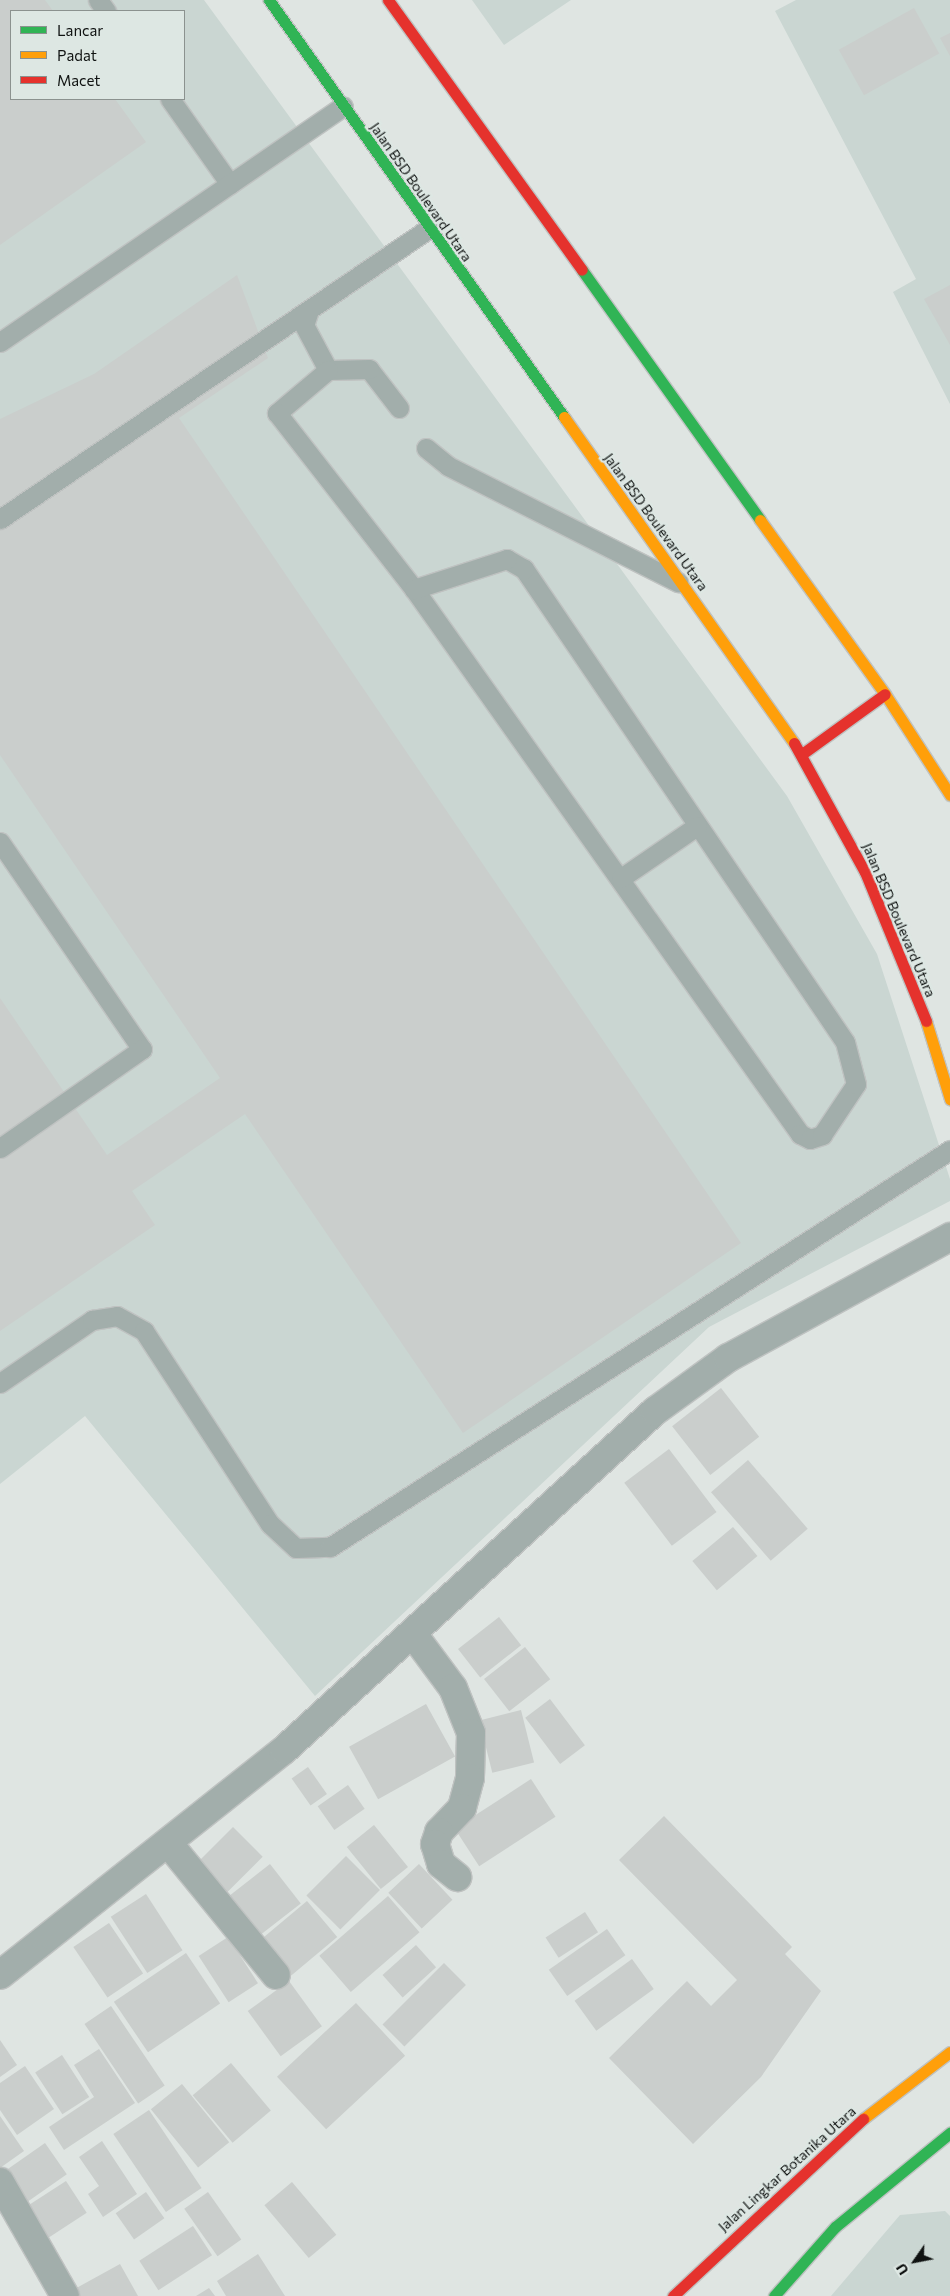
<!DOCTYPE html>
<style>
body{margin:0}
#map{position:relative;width:950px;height:2296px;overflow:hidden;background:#dfe5e2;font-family:Commissioner,sans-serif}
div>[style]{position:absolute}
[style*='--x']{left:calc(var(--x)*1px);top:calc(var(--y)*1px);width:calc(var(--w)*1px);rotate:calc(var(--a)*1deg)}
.built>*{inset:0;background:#cad6d2}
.building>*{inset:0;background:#cacecc;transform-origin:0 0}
.roads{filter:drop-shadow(1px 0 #bfc2c1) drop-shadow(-1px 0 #bfc2c1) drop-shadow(0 1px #bfc2c1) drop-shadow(0 -1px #bfc2c1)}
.lane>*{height:19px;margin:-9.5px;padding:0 9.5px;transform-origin:9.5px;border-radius:9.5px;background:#a2aeab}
.street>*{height:28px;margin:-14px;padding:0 14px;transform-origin:14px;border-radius:14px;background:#a2aeab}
.fast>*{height:11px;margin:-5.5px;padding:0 5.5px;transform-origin:5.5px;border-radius:5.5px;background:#30b455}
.slow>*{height:11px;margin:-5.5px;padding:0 5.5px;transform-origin:5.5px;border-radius:5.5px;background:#ff9f0a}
.jam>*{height:11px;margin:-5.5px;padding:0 5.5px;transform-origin:5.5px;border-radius:5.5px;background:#e5322d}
span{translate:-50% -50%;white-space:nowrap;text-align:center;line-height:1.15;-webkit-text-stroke:4.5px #dde7e3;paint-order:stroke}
.street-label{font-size:14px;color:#0f1211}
.legend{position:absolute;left:10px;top:10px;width:175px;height:90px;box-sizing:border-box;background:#dde7e3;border:1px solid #8b928f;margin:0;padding:6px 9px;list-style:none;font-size:15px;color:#0f1211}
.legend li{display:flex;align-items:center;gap:10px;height:25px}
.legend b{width:25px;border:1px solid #8b928f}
.north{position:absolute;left:890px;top:2236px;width:50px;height:50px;-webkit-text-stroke:4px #dde7e3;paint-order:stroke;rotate:237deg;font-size:14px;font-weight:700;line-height:20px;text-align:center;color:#0f1211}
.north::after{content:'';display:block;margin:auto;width:18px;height:22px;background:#0f1211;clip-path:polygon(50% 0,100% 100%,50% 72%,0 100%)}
</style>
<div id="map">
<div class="built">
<div style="clip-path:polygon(evenodd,0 0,204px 0,787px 796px,877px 954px,950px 1179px,950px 1201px,709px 1327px,315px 1696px,85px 1416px,0 1484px,0 0,11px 11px,184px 11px,184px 99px,11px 99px,11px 11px)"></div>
<div style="clip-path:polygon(472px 0,571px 0,504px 45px)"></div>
<div style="clip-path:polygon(796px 0,950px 0,950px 404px,893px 292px,916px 279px,775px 11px)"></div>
<div style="clip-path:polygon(945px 2211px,950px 2216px,950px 2296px,831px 2296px,900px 2215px)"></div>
</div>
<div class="building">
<div style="clip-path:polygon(0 0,45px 0,53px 11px,11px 11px,11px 99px,115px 99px,146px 142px,0 245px)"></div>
<div style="left:914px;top:8px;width:52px;height:86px;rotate:61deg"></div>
<div style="clip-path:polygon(950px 33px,950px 56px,940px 38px)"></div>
<div style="clip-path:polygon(237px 275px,268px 358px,179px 418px,741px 1243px,463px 1433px,245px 1114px,132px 1191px,155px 1225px,0 1331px,0 998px,107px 1155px,220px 1078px,0 755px,0 419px,94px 374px)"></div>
<div style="clip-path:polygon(950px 285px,950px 345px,924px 299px)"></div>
<div style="left:721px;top:1388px;width:62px;height:62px;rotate:52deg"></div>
<div style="left:669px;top:1449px;width:79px;height:56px;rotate:53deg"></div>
<div style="left:748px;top:1460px;width:91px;height:49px;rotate:49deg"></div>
<div style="left:733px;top:1527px;width:38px;height:53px;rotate:50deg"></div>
<div style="left:499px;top:1617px;width:36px;height:52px;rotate:52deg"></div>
<div style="left:525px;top:1647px;width:41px;height:52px;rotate:52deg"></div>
<div style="left:550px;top:1699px;width:58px;height:31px;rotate:53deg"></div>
<div style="left:426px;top:1704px;width:60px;height:88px;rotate:61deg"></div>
<div style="left:521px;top:1710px;width:54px;height:43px;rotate:76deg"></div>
<div style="left:308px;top:1767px;width:33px;height:20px;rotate:55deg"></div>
<div style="left:531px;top:1779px;width:45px;height:91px;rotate:57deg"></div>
<div style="left:348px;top:1785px;width:29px;height:37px;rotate:55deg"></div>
<div style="clip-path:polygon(664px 1816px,792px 1947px,785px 1954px,821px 1991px,761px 2077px,693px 2144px,609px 2058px,687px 1981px,711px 2006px,737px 1980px,619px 1860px)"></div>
<div style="left:374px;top:1825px;width:54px;height:35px;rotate:51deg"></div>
<div style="left:233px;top:1827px;width:42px;height:52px;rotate:45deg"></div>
<div style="left:346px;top:1856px;width:48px;height:56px;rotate:45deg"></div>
<div style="left:270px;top:1864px;width:50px;height:58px;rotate:52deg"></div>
<div style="left:419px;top:1864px;width:49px;height:42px;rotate:47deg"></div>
<div style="left:146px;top:1894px;width:67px;height:42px;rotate:57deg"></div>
<div style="left:388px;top:1896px;width:48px;height:91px;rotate:49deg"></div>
<div style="left:307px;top:1901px;width:47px;height:60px;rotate:50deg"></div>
<div style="left:585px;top:1912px;width:24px;height:47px;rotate:57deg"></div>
<div style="left:109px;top:1923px;width:61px;height:43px;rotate:56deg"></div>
<div style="left:607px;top:1929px;width:32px;height:71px;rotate:55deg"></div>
<div style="left:228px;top:1937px;width:55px;height:35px;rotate:57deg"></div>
<div style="left:416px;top:1945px;width:30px;height:45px;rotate:48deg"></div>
<div style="left:186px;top:1953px;width:61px;height:87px;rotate:56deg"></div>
<div style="left:632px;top:1959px;width:37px;height:71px;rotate:54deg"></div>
<div style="left:444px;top:1963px;width:31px;height:87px;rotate:45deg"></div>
<div style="left:289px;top:1981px;width:56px;height:51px;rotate:54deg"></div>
<div style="left:356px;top:2003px;width:72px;height:108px;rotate:47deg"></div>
<div style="left:111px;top:2006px;width:96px;height:32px;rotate:56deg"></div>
<div style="clip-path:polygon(0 2040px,17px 2065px,0 2077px)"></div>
<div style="clip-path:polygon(99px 2049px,135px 2103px,64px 2150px,49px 2127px,94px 2097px,74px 2065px)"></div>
<div style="left:62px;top:2055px;width:50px;height:32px;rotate:57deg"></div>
<div style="left:231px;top:2063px;width:62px;height:50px;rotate:50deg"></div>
<div style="clip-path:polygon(25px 2066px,54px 2109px,17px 2135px,0 2110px,0 2083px)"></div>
<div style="left:182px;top:2084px;width:75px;height:40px;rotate:51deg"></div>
<div style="left:149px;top:2110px;width:94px;height:43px;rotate:56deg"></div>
<div style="clip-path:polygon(0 2116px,24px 2151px,0 2168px)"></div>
<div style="clip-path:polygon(102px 2141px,137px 2194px,103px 2217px,88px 2194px,99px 2186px,79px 2157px)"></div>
<div style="left:45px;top:2143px;width:38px;height:51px;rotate:55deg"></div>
<div style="left:66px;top:2181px;width:38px;height:47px;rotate:57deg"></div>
<div style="left:292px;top:2182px;width:69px;height:36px;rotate:50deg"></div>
<div style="left:146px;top:2192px;width:32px;height:37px;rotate:55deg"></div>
<div style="left:208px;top:2192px;width:58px;height:29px;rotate:55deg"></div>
<div style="left:193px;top:2226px;width:35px;height:64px;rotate:57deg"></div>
<div style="clip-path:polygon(258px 2254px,285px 2296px,226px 2296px,217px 2281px)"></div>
<div style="clip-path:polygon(120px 2264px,138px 2296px,74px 2296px,71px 2291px)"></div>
<div style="clip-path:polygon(209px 2288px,215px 2296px,196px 2296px)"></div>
</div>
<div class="roads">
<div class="lane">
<div style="--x:98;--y:0;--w:14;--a:54"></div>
<div style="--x:170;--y:99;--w:104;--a:54.8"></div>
<div style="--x:309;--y:310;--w:16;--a:108"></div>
<div style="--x:304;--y:325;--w:51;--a:61.9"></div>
<div style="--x:0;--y:342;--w:416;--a:-34.5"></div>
<div style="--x:399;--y:408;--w:49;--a:-127.6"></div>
<div style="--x:369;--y:369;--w:41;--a:178.6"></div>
<div style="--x:328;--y:370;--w:67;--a:139.9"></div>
<div style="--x:277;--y:413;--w:223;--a:52.1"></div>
<div style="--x:414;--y:589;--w:668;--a:54.69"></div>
<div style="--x:800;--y:1134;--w:11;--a:27"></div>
<div style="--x:810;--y:1139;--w:13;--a:-18"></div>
<div style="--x:822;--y:1135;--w:61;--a:-56.3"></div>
<div style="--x:856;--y:1084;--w:43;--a:-104.7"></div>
<div style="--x:845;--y:1042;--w:572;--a:-124.16"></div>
<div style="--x:524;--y:569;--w:20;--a:-150"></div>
<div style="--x:507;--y:559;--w:98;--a:162.1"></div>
<div style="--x:426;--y:448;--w:28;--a:39"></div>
<div style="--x:448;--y:466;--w:258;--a:26.8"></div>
<div style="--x:0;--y:519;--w:517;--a:-34.12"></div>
<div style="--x:0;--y:842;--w:251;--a:55.6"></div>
<div style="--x:142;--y:1049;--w:173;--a:145.1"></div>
<div style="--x:621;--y:878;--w:92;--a:-34.4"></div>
<div style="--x:0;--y:1383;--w:112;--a:-34.4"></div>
<div style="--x:92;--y:1320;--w:25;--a:-9"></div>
<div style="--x:117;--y:1316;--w:31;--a:29"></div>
<div style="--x:144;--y:1331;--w:230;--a:56.9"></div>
<div style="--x:270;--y:1524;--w:35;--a:43"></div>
<div style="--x:296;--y:1548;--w:34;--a:-2"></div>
<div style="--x:330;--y:1547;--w:736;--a:-32.63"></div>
</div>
<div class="street">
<div style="--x:413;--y:1634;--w:67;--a:53.5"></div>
<div style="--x:453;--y:1688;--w:48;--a:68.2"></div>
<div style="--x:471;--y:1733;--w:45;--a:91.3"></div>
<div style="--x:470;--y:1778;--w:31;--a:105"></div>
<div style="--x:462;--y:1808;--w:33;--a:134"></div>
<div style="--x:439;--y:1832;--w:13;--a:108"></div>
<div style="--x:435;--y:1844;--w:21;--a:73"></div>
<div style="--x:441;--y:1864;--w:21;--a:39"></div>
<div style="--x:169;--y:1844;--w:169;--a:50.8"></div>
<div style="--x:0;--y:1975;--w:362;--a:-38.4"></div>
<div style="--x:284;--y:1750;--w:503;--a:-42.42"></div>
<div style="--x:655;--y:1411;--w:90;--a:-36"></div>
<div style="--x:728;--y:1358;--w:253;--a:-28.6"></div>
<div style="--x:0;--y:2182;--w:131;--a:60.3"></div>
</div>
<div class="fast">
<div style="--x:269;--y:0;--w:511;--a:54.72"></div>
<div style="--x:582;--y:270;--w:307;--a:54.5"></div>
<div style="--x:774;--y:2296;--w:92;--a:-48.5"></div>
<div style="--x:835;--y:2227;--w:149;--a:-39.3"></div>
</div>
<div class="slow">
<div style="--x:564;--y:417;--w:399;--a:54.8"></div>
<div style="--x:760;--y:520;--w:214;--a:54.3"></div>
<div style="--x:885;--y:694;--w:120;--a:57.2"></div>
<div style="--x:926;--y:1021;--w:82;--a:72.9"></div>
<div style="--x:863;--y:2119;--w:110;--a:-37.6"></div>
</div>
<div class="jam">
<div style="--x:388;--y:0;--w:332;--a:54.3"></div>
<div style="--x:794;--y:743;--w:147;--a:61.2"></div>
<div style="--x:865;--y:872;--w:161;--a:67.7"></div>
<div style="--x:802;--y:754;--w:102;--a:-35.9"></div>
<div style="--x:673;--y:2296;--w:260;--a:-43"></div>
</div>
</div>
<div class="street-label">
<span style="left:421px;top:192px;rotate:55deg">Jalan BSD Boulevard Utara</span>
<span style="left:656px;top:522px;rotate:54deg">Jalan BSD Boulevard Utara</span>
<span style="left:899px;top:920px;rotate:67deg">Jalan BSD Boulevard Utara</span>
<span style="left:787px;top:2169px;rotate:-42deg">Jalan Lingkar Botanika Utara</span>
</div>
<ul class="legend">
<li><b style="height:6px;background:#30b455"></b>Lancar</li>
<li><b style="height:6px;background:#ff9f0a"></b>Padat</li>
<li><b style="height:6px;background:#e5322d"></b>Macet</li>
</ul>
<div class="north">U</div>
</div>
